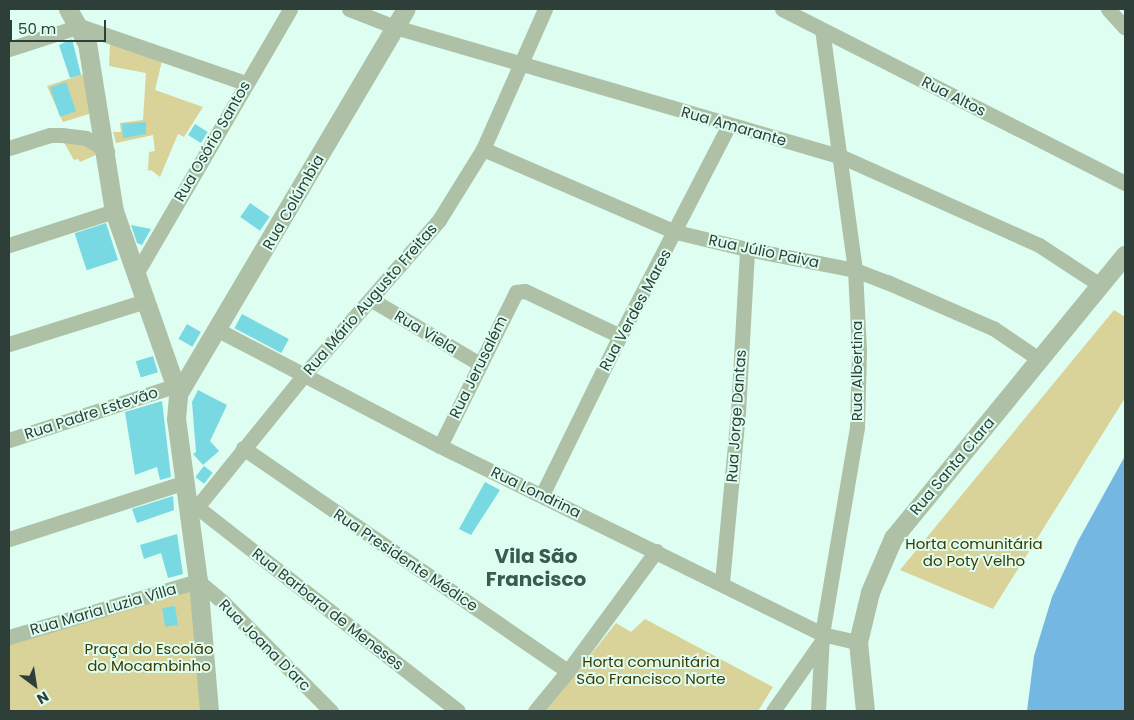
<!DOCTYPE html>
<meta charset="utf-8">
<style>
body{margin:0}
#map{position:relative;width:1134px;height:720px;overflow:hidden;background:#ddfef1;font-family:Poppins,sans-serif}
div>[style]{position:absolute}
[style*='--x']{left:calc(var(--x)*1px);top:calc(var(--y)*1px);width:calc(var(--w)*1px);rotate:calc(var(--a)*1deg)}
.green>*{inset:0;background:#d9d299}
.water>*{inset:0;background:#74b7e2}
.building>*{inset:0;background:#78d9e2;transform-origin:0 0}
.minor>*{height:15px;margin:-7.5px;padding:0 7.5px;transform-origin:7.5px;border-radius:7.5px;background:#aec0a6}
.tertiary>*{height:19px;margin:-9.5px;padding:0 9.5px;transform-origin:9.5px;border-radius:9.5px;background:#aec0a6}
span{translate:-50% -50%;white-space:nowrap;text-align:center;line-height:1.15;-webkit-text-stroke:4px #ddfef1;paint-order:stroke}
.street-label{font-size:15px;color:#2e3e38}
.park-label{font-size:15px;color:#403900}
.district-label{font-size:20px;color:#385c50;font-weight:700}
.frame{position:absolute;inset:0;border:10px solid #2e3e38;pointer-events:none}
.north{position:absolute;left:10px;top:660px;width:50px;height:50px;-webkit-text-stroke:4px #ddfef1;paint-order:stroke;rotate:149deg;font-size:14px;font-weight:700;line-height:20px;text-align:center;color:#2e3e38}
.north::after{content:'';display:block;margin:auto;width:18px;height:22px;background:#2e3e38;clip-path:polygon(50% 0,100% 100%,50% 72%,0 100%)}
.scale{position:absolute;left:10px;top:20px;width:96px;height:22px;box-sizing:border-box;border:2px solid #2e3e38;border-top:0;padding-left:6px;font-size:15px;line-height:18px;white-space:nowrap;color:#2e3e38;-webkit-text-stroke:4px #ddfef1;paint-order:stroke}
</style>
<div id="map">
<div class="green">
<div style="clip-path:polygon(110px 44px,162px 61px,155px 90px,203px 107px,184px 137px,178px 134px,160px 177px,151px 170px,148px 171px,149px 152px,155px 151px,153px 135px,116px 143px,113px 132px,121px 132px,120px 123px,143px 120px,146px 73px,109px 66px)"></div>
<div style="clip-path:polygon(84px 74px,92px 113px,63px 122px,47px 86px)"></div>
<div style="clip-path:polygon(62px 139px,85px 141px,98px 154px,80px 162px,78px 159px,74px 160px)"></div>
<div style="clip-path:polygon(1114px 310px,1125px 317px,1125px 398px,993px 609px,900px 570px)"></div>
<div style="clip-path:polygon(197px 585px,210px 711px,9px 711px,9px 645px)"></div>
<div style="clip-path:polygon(645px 619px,773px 687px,758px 711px,546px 711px,616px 623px,631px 632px)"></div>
</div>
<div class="water">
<div style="clip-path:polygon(1125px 456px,1125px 711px,1027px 711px,1034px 656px,1052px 597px,1078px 541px)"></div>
</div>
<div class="building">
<div style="clip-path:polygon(72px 39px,81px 75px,70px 78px,59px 45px)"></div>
<div style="left:66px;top:82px;width:31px;height:17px;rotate:71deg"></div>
<div style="clip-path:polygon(146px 122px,146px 134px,123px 138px,122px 124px)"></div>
<div style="left:195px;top:124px;width:15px;height:13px;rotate:32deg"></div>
<div style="left:250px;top:203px;width:24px;height:17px;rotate:35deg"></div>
<div style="left:106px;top:223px;width:39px;height:33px;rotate:72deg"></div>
<div style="clip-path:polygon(131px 225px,151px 229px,142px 245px,137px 243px)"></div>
<div style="left:242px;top:314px;width:53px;height:16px;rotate:28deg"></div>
<div style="left:187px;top:324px;width:16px;height:17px;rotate:30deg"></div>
<div style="left:153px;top:356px;width:17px;height:18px;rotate:73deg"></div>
<div style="clip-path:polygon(198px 390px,227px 405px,210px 441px,219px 451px,203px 465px,193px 454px,196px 452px,192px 402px)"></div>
<div style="clip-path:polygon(162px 401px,171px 477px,160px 480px,157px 467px,135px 475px,125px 412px)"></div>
<div style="left:204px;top:466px;width:11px;height:14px;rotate:38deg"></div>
<div style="clip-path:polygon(485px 482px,500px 490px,471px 535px,459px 529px)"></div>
<div style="clip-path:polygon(173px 496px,174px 510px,137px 523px,132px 509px)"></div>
<div style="clip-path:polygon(177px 534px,183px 574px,168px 578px,161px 553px,144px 559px,140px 545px)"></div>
<div style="left:175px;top:606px;width:19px;height:13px;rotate:81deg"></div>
</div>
<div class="minor">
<div style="--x:349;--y:9;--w:49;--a:21.4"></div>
<div style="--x:395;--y:27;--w:463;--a:16.2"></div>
<div style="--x:840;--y:156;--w:218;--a:24.1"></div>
<div style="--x:1039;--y:245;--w:73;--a:33.3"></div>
<div style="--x:782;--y:9;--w:385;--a:26.9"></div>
<div style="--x:1108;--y:9;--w:25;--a:48"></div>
<div style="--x:9;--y:49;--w:75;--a:-17.9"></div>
<div style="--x:80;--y:26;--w:176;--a:19"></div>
<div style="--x:9;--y:148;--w:43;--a:-17.6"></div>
<div style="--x:50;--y:135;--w:12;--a:0"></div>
<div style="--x:62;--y:135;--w:24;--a:7"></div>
<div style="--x:86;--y:138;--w:25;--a:32"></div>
<div style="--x:483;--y:149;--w:210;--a:23.3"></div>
<div style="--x:676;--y:232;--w:73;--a:13.5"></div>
<div style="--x:747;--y:249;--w:110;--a:11"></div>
<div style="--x:855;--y:270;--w:34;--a:21"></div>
<div style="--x:887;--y:282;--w:116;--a:23.5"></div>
<div style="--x:993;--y:328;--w:57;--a:34.2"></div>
<div style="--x:9;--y:245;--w:110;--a:-17.9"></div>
<div style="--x:136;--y:274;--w:306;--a:-59.8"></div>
<div style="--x:372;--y:300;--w:126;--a:30.7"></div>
<div style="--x:218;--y:330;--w:250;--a:27.6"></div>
<div style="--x:440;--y:446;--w:426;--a:26.2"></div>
<div style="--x:822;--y:634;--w:37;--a:13"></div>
<div style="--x:9;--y:344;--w:143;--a:-17.5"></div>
<div style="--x:9;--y:440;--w:174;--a:-18.1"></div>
<div style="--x:440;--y:446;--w:172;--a:-63.7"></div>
<div style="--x:516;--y:292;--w:9;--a:-6"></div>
<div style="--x:525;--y:291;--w:105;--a:25.3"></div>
<div style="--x:243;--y:448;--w:394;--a:34.5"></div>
<div style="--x:542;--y:495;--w:177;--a:-63.9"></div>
<div style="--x:620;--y:336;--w:237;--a:-62.7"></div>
<div style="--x:197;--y:507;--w:331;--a:38"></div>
<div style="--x:188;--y:513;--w:11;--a:-34"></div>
<div style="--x:197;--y:507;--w:169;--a:-51"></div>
<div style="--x:303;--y:376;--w:207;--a:-48.9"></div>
<div style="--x:439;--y:220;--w:84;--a:-58.2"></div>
<div style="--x:483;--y:149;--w:153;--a:-66.1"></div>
<div style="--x:9;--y:539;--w:185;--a:-17.9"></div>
<div style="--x:722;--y:582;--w:171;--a:-84.6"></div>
<div style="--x:738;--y:412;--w:163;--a:-86.8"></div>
<div style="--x:9;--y:637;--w:197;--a:-16.5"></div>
<div style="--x:198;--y:581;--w:31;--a:40"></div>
<div style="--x:222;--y:601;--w:155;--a:45.3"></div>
<div style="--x:535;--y:711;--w:52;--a:-50.5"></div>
<div style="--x:568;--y:671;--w:149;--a:-53.7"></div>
<div style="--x:773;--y:711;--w:85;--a:-55"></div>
<div style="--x:818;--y:711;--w:77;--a:-87"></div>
<div style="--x:822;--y:634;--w:210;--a:-80.4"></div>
<div style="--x:857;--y:427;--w:76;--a:-88.5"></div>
<div style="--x:859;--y:351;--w:81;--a:-92.8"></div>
<div style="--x:855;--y:270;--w:242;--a:-97.8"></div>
</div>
<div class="tertiary">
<div style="--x:68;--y:9;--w:39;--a:61"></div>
<div style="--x:87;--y:43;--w:170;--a:80.9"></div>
<div style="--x:114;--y:211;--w:194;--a:70.7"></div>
<div style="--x:209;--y:711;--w:130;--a:-94.8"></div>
<div style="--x:198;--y:581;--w:163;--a:-97.7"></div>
<div style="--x:176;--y:419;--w:25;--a:-85"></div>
<div style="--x:178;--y:394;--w:447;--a:-59.4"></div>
<div style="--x:865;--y:711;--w:69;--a:-95.8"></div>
<div style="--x:858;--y:642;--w:51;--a:-76.5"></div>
<div style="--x:870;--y:592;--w:59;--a:-66.9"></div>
<div style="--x:893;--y:538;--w:366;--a:-50.7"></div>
</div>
<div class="street-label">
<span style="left:954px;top:96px;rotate:27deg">Rua Altos</span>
<span style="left:734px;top:126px;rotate:16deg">Rua Amarante</span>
<span style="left:212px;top:141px;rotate:-60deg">Rua Osório Santos</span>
<span style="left:293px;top:202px;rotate:-60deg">Rua Colúmbia</span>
<span style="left:764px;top:251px;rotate:12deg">Rua Júlio Paiva</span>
<span style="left:370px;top:299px;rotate:-49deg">Rua Mário Augusto Freitas</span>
<span style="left:635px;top:310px;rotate:-62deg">Rua Verdes Mares</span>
<span style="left:426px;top:332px;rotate:31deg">Rua Viela</span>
<span style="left:478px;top:367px;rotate:-64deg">Rua Jerusalém</span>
<span style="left:857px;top:371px;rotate:-90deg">Rua Albertina</span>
<span style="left:91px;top:413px;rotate:-18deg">Rua Padre Estevão</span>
<span style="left:736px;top:416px;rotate:-86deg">Rua Jorge Dantas</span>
<span style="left:952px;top:466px;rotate:-50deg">Rua Santa Clara</span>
<span style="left:536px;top:492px;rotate:26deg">Rua Londrina</span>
<span style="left:406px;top:560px;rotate:34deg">Rua Presidente Médice</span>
<span style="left:103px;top:609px;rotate:-16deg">Rua Maria Luzia Vílla</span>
<span style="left:328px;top:609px;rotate:38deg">Rua Barbara de Meneses</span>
<span style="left:265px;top:645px;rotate:45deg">Rua Joana D'arc</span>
</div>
<div class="park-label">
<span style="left:974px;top:552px">Horta comunitária<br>do Poty Velho</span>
<span style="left:149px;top:657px">Praça do Escolão<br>do Mocambinho</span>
<span style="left:651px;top:670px">Horta comunitária<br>São Francisco Norte</span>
</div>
<div class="district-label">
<span style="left:536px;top:568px">Vila São<br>Francisco</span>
</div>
<div class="frame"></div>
<div class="north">N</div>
<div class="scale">50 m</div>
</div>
